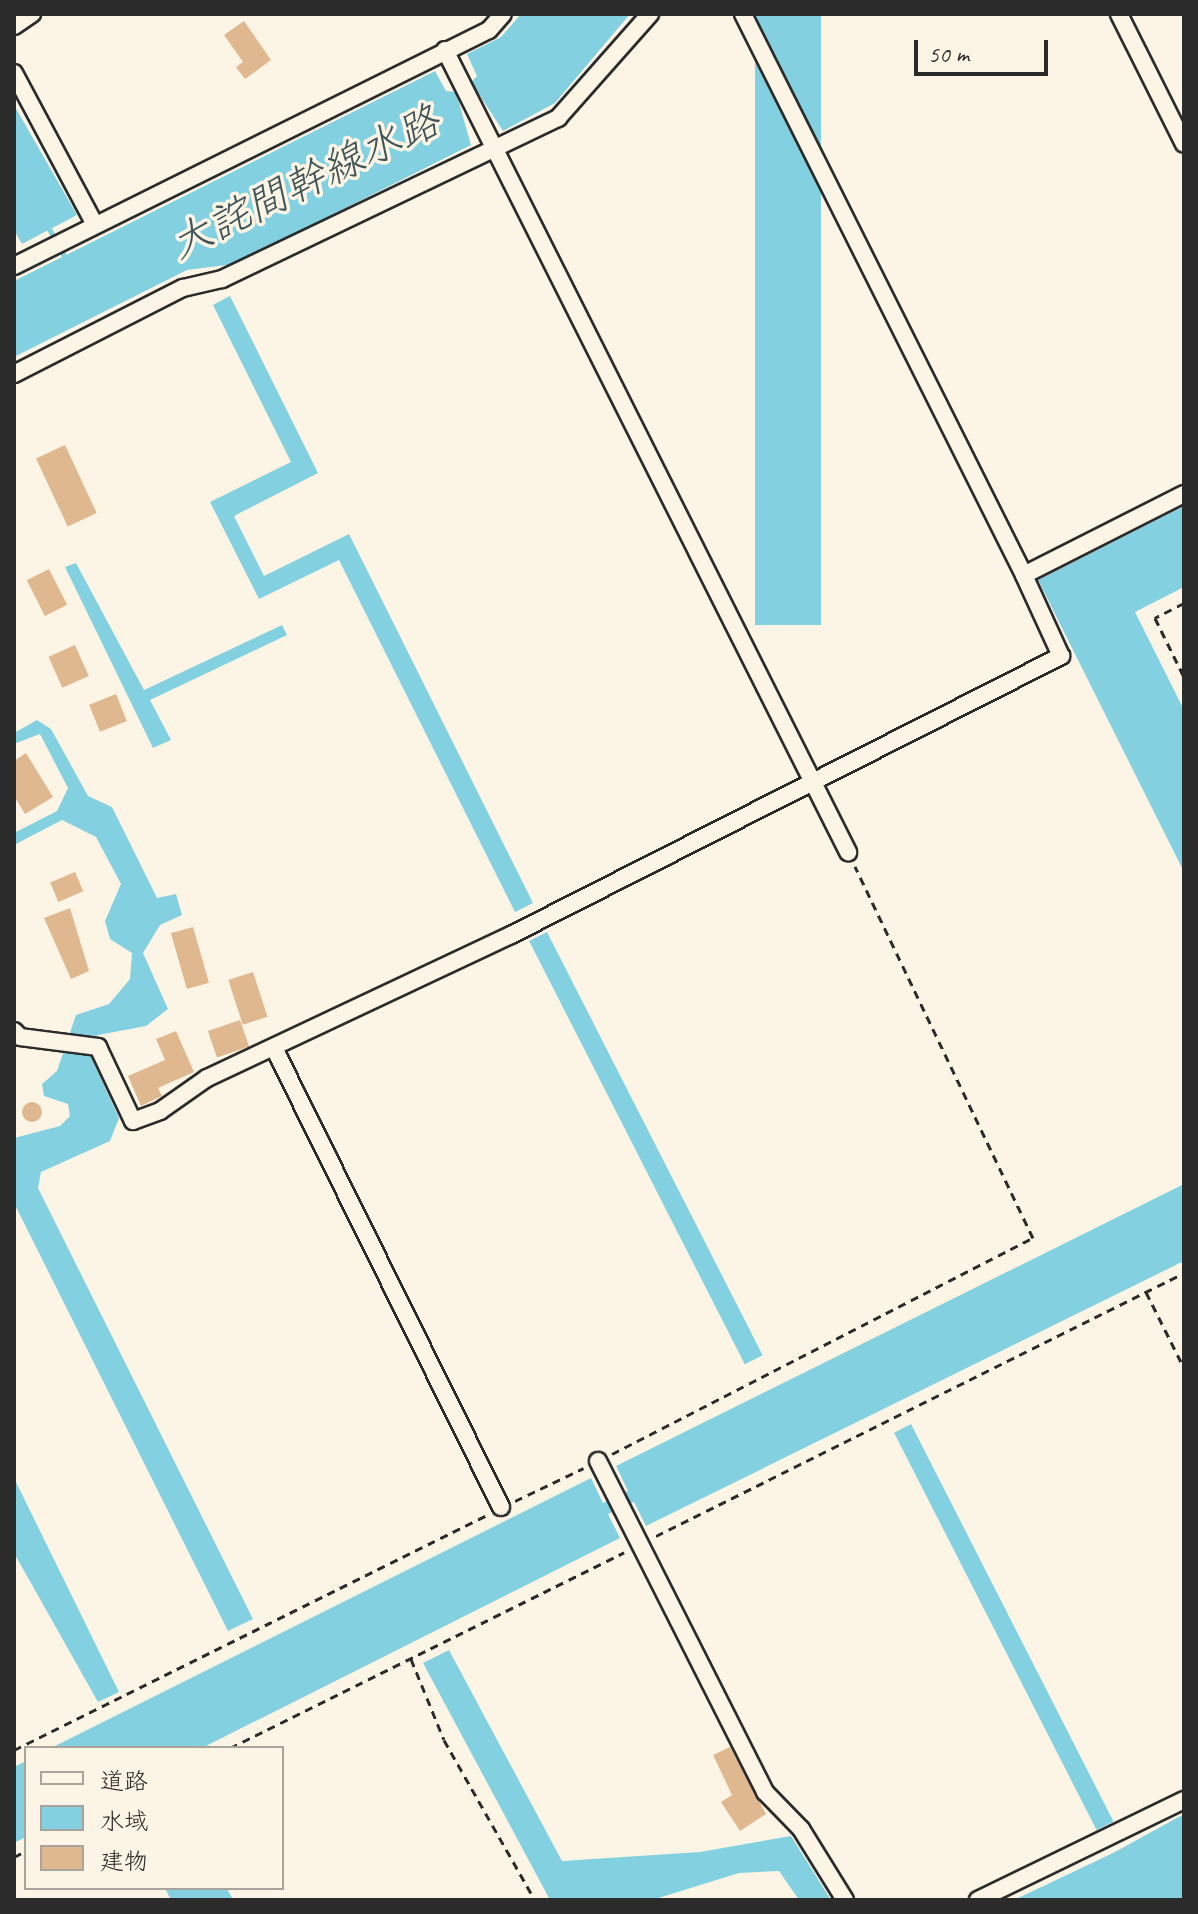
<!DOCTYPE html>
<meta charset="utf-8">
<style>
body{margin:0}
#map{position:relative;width:1198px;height:1914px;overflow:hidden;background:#fcf5e5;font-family:Caveat,"Klee One",sans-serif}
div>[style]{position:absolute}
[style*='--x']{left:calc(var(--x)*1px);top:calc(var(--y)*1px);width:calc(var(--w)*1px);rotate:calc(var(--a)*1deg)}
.water>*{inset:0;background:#83d1e0;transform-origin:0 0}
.stream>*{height:5px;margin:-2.5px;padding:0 2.5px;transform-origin:2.5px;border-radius:2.5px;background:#83d1e0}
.building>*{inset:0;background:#dfb890;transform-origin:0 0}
.round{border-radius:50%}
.path>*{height:3px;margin-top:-1.5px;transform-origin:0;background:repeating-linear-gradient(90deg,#2b2b2b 0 8px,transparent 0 14px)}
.roads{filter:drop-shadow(2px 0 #2b2b2b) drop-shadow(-2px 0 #2b2b2b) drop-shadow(0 2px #2b2b2b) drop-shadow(0 -2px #2b2b2b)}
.street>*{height:16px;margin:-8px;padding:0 8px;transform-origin:8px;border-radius:8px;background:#fcf5e5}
span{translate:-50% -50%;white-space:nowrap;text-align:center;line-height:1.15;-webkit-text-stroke:7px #fcf5e5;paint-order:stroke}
.water-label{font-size:42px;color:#415458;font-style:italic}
.frame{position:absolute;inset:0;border:16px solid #2b2b2b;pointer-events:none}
.legend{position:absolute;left:24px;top:1746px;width:260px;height:144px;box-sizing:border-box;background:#fcf5e5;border:2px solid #a8a49b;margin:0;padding:10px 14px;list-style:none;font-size:24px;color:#2b2b2b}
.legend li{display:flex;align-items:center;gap:16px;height:40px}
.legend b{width:40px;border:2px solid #a8a49b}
.scale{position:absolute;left:914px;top:40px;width:134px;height:36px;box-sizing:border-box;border:4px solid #2b2b2b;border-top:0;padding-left:10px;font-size:24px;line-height:28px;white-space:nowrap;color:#2b2b2b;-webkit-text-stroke:6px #fcf5e5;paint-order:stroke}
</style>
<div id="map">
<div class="water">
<div style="clip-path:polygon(521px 14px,630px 14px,555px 103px,503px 131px,471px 82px,477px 76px,467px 54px,501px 37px)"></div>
<div style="left:755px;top:14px;width:66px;height:611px"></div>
<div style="clip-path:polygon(435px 71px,446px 91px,456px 92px,471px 145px,234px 264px,187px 270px,14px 357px,14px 281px)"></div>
<div style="clip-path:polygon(14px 105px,77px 215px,22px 244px,14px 230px)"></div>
<div style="clip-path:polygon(230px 296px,318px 473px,234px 516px,264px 576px,349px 534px,533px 903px,515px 912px,339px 560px,259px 599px,210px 502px,291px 462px,213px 305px)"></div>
<div style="clip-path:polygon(1184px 506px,1184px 587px,1135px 612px,1184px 710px,1184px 872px,1038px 580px)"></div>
<div style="clip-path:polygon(76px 563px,144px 690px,282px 625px,287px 635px,150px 700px,171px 740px,153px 748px,65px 567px)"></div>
<div style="clip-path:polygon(37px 720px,51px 729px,88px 796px,112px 807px,157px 898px,176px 894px,182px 915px,160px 925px,143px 953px,168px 1009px,146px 1026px,93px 1036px,92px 1059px,119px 1118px,110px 1141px,41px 1172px,38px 1188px,253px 1619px,228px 1631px,14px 1203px,14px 1138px,60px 1126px,70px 1116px,68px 1104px,44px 1096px,42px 1084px,57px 1071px,76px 1015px,109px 1004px,130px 979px,132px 953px,110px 939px,105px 921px,121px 884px,96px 837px,62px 820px,14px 845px,14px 833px,57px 811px,68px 788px,40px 734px,14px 744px,14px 733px)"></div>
<div style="left:547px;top:932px;width:475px;height:20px;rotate:63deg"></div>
<div style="clip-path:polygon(1184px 1184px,1184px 1261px,646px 1526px,634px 1502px,608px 1514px,620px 1538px,202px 1748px,51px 1748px,591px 1478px,603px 1503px,628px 1491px,616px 1466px)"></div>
<div style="left:911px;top:1424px;width:446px;height:19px;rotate:63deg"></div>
<div style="clip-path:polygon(15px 1480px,119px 1692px,98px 1702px,14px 1553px)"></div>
<div style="clip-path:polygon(449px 1650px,562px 1861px,700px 1852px,791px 1836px,831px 1900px,799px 1900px,779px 1871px,739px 1873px,652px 1900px,550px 1900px,423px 1663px)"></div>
<div style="clip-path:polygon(26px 1761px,26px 1837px,14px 1843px,14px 1767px)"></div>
<div style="clip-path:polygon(1184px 1814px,1184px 1900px,1014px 1900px,1113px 1853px)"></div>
<div style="clip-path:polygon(165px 1888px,227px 1888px,233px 1900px,171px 1900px)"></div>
</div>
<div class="stream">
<div style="--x:48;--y:227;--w:38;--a:61"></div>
</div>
<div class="building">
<div style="clip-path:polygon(244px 21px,271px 60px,245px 79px,236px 67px,243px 62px,224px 35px)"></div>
<div style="left:65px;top:445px;width:75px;height:32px;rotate:65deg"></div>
<div style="left:49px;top:569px;width:40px;height:25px;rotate:63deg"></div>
<div style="left:75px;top:645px;width:34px;height:29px;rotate:66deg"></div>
<div style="left:116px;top:694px;width:29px;height:29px;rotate:68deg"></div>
<div style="clip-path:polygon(26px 753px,53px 797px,25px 814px,14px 796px,14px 761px)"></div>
<div style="left:75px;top:872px;width:21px;height:27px;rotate:67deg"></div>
<div style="clip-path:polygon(70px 908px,89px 971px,71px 979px,44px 918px)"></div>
<div style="left:193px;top:927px;width:58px;height:23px;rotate:74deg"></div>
<div style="left:253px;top:972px;width:47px;height:26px;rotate:72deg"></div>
<div style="left:240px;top:1020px;width:28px;height:34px;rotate:71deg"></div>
<div style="clip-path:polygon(176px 1031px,194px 1072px,158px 1088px,162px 1096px,141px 1106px,128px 1076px,165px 1060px,156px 1039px)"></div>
<div class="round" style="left:22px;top:1102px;width:20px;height:20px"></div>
<div style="clip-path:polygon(730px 1747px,766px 1814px,740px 1831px,721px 1802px,732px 1795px,713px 1755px)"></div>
</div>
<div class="path">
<div style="--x:1184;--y:603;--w:33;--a:153"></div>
<div style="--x:1155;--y:618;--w:66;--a:63.8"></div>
<div style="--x:1146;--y:1292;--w:85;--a:63.4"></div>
<div style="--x:612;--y:1454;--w:473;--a:-27.2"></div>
<div style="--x:1033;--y:1238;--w:412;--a:-115.6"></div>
<div style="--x:515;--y:1501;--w:76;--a:-25.6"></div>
<div style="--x:656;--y:1536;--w:590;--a:-26.48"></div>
<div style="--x:411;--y:1659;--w:87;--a:67.8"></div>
<div style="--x:444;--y:1740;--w:184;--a:60.4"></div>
<div style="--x:230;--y:1748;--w:440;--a:-26.4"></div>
<div style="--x:14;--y:1750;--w:528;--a:-26.42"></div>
<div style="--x:14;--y:1857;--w:13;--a:-27"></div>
</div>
<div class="roads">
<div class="street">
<div style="--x:743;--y:14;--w:627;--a:63.39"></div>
<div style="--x:1119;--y:14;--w:145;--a:63.4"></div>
<div style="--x:14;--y:26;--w:22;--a:-34"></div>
<div style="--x:445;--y:50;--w:898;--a:63.32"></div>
<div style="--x:14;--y:73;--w:170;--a:61.9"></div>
<div style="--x:14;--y:266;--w:530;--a:-26.42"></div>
<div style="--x:489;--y:30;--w:21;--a:-49"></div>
<div style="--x:14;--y:374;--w:190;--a:-27"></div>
<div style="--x:183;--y:288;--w:40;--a:-13"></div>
<div style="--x:222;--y:279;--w:373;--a:-25.6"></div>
<div style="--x:558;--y:118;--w:139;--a:-48.5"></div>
<div style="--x:14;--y:1031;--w:8;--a:45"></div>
<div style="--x:20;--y:1037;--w:79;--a:7.3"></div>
<div style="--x:98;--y:1047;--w:82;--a:64.7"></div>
<div style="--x:133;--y:1121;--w:29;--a:-20"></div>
<div style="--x:160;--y:1111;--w:57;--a:-35.1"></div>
<div style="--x:207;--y:1078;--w:336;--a:-25.2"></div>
<div style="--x:511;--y:935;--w:617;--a:-26.9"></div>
<div style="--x:1061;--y:656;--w:89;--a:-114.6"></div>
<div style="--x:1024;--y:575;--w:179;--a:-26.9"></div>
<div style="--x:274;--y:1048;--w:512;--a:63.69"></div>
<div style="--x:598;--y:1461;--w:371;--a:63.2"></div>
<div style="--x:765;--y:1792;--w:52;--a:45.8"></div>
<div style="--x:801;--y:1829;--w:84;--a:58.2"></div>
<div style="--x:978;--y:1900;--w:229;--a:-25.9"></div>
</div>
</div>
<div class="water-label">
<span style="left:305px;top:183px;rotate:-26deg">大詫間幹線水路</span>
</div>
<div class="frame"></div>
<ul class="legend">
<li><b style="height:10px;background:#fcf5e5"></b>道路</li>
<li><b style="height:22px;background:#83d1e0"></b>水域</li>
<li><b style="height:22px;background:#dfb890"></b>建物</li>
</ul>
<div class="scale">50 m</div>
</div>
